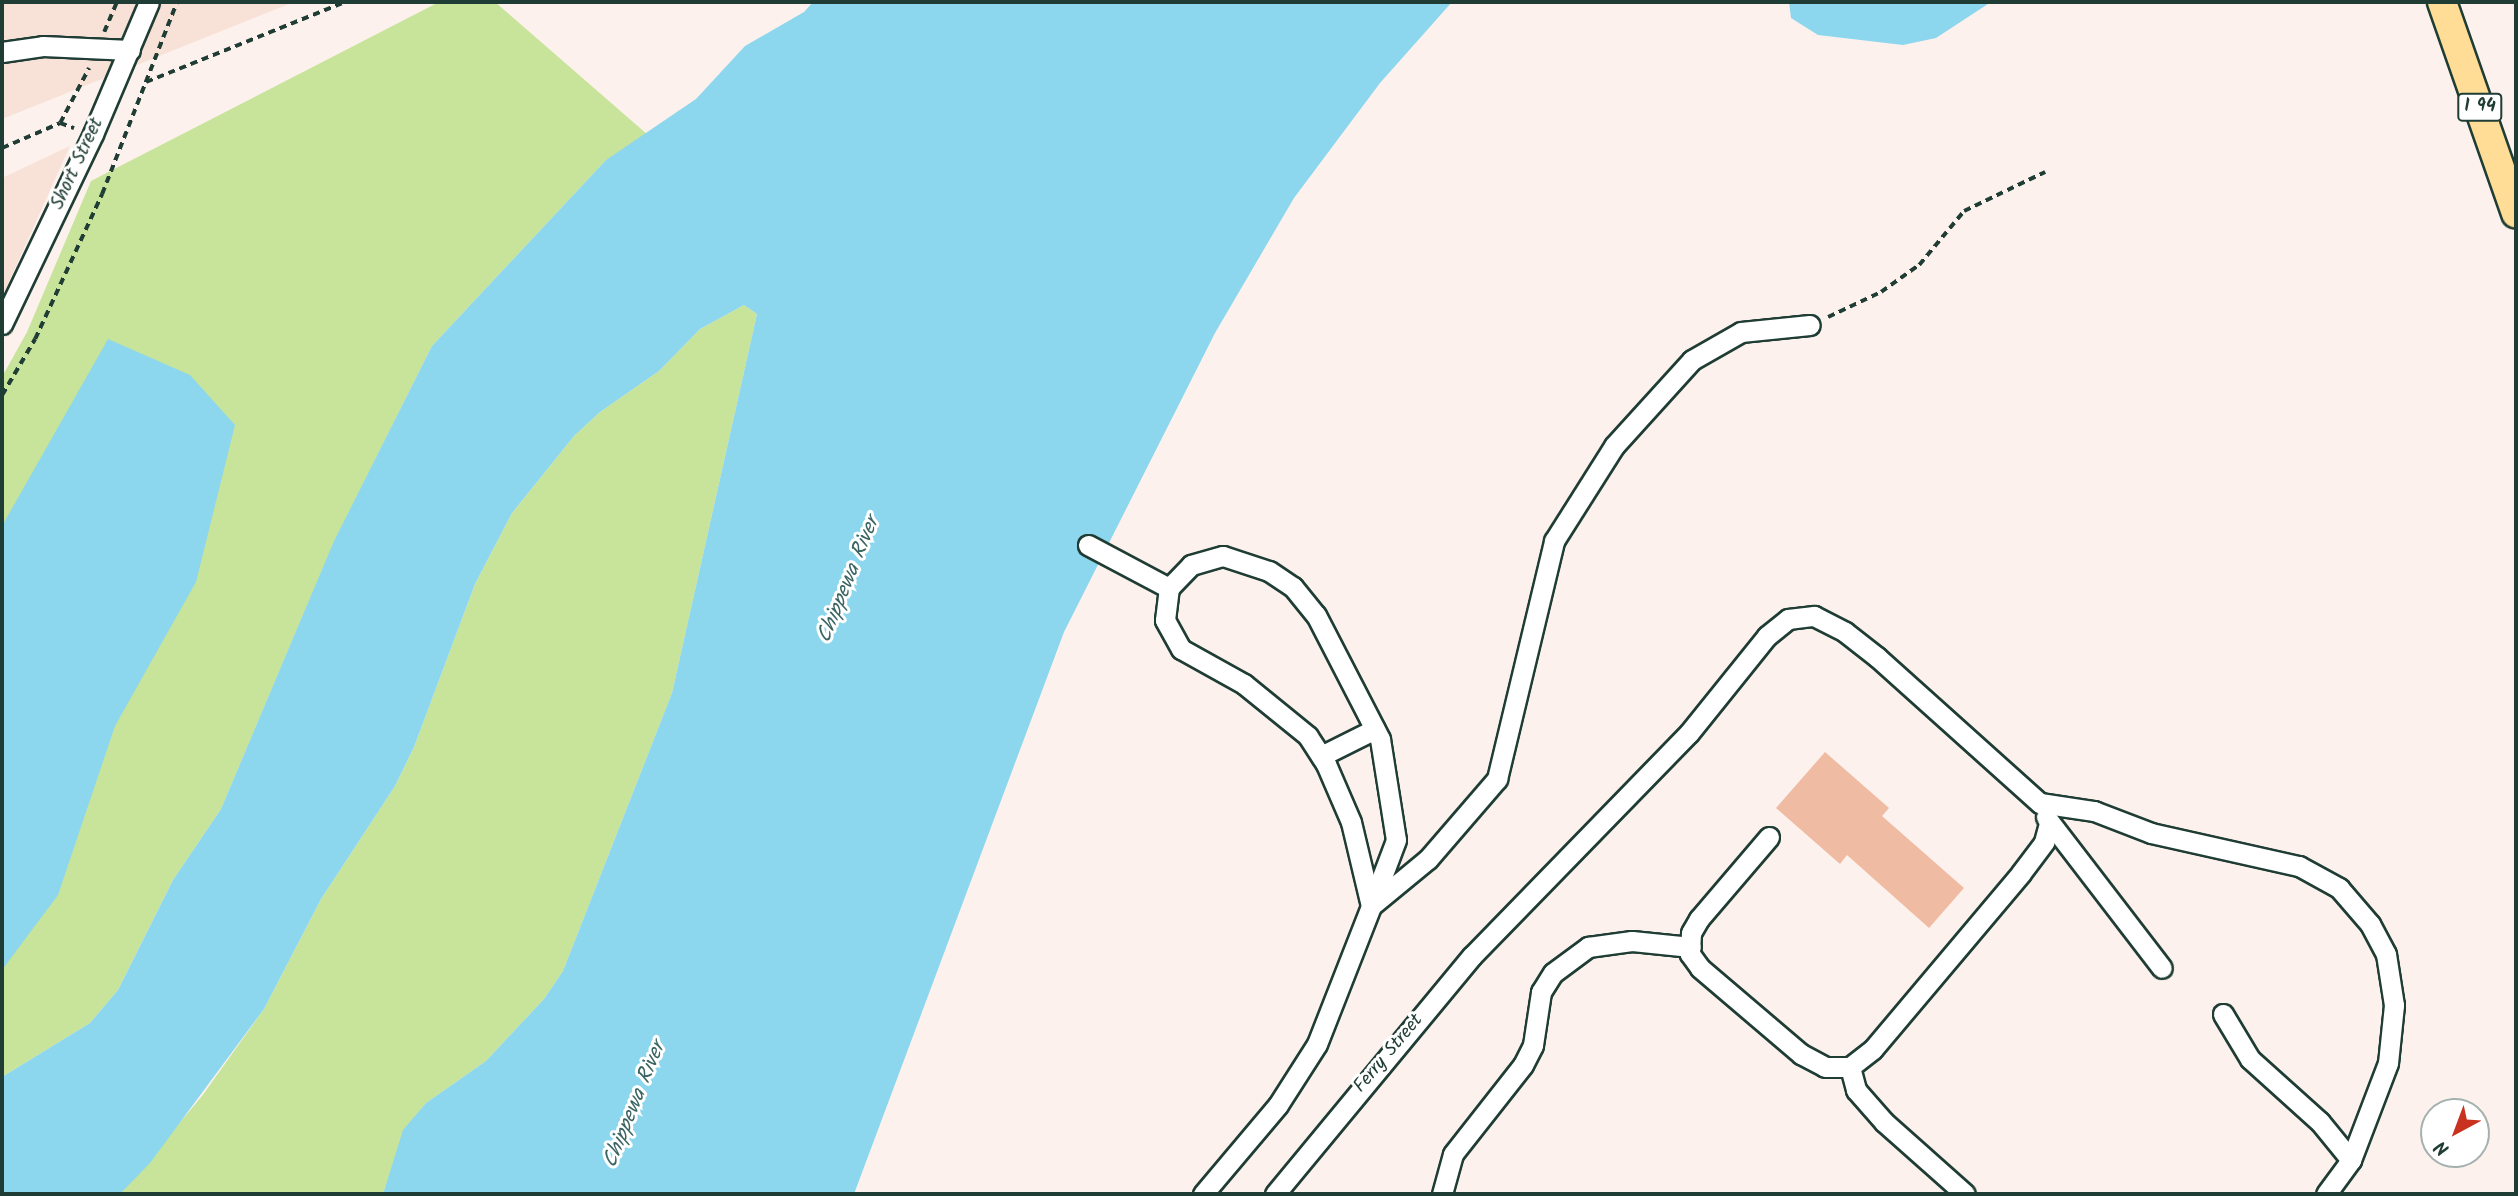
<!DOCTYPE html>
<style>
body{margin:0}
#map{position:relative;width:2518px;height:1196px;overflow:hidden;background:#fcf1ed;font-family:Kalam,sans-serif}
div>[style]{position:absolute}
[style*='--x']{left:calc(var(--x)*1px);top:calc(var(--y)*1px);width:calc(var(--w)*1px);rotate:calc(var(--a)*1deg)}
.built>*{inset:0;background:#f8e1d7}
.green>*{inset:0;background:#c8e39a}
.water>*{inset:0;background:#8cd7ed}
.building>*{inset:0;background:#f0bba3}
.path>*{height:3.5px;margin-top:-1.75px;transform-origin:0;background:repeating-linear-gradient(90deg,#1f3d34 0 7px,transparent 0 12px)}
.roads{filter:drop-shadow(2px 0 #1f3d34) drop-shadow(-2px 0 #1f3d34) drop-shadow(0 2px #1f3d34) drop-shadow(0 -2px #1f3d34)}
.minor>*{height:19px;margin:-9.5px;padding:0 9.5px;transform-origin:9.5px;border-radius:9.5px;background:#fff}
.highway>*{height:28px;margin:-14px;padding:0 14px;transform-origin:14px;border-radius:14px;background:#ffdd96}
span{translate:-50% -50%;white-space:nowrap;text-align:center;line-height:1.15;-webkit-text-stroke:6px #fff;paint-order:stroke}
.shield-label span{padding:2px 5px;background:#fff;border:2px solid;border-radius:5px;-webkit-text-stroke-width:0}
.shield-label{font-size:18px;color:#1f3d34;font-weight:700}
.street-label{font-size:19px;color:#1f3d34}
.water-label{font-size:21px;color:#3a6462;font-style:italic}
.frame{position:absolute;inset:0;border:4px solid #1f3d34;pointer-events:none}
.north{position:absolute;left:2420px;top:1098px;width:70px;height:70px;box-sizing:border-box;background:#fff;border:2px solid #a5b1ae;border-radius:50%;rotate:221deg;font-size:19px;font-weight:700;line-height:28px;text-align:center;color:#1f3d34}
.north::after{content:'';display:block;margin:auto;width:24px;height:32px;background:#c8321e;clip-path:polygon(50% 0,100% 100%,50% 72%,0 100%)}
</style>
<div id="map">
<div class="built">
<div style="clip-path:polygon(2px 2px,294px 2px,2px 119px)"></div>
<div style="clip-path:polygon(70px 146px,2px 297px,2px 178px)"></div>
</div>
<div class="green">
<div style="clip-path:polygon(439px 2px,495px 2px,648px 135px,606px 160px,432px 346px,334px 542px,221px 809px,173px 880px,118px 990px,90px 1023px,2px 1077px,2px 377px,27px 332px,91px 181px)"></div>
<div style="clip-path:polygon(744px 305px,757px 314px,672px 693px,563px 971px,544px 999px,486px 1061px,426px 1103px,404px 1130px,383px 1194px,120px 1194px,202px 1096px,264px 1009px,321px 899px,395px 786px,414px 747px,475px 584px,512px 513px,574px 436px,600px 412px,659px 371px,700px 329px)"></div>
</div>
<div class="water">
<div style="clip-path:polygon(813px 2px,1452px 2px,1380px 83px,1294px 198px,1215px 333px,1064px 632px,854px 1194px,383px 1194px,403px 1130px,426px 1103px,486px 1061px,544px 999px,563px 971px,672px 693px,757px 314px,744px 305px,700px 329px,659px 371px,600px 412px,574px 436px,512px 513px,475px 584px,414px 747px,395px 786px,321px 899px,264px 1009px,150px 1163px,120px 1194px,2px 1194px,2px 1077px,90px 1023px,118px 990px,173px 880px,221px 809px,334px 541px,432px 346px,606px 160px,696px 99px,745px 46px,804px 12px)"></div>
<div style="clip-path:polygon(1789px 2px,1991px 2px,1936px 38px,1903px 45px,1818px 35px,1791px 18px)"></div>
<div style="clip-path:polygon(108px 339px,190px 375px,235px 425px,196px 582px,115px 726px,58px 895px,2px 970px,2px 526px)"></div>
</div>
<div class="building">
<div style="clip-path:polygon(1825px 752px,1889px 808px,1882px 816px,1964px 888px,1929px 928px,1847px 855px,1840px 864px,1776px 808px)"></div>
</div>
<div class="path">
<div style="--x:104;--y:32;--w:33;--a:-67"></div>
<div style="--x:146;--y:82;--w:214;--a:-21.9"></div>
<div style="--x:60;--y:123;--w:62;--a:-62.2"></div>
<div style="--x:2;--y:148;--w:63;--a:-23.3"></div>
<div style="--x:60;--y:123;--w:15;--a:20"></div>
<div style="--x:1828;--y:317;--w:59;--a:-25.3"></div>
<div style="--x:1881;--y:292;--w:47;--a:-35.4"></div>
<div style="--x:1919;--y:265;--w:70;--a:-50.2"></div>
<div style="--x:1964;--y:211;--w:90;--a:-25.7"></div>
<div style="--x:2;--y:395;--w:65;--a:-59.5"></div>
<div style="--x:35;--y:339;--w:160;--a:-65.2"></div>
<div style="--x:102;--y:194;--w:206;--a:-68.7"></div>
</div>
<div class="roads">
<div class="minor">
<div style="--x:2;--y:52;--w:41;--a:-8.3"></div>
<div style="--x:43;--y:46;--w:87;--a:2.6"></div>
<div style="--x:2;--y:324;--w:211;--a:-64.4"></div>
<div style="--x:93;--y:134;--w:143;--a:-67"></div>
<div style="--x:1088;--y:545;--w:92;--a:28"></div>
<div style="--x:1223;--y:556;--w:48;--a:18.1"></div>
<div style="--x:1269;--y:571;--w:29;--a:34"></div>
<div style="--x:1293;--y:587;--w:36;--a:51"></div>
<div style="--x:1316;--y:615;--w:140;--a:62.7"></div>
<div style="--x:1380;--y:739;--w:102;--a:81"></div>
<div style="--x:1396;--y:840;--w:71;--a:110.7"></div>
<div style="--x:1371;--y:906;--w:86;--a:-103.4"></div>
<div style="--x:1351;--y:822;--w:63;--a:-113.3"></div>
<div style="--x:1326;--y:764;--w:33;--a:-123"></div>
<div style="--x:1308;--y:736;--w:82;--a:-140.9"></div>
<div style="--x:1244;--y:684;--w:72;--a:-150.9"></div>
<div style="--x:1181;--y:649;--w:33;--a:-119"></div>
<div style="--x:1165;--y:620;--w:32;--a:-83"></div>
<div style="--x:1169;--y:588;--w:32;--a:-46"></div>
<div style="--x:1191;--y:565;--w:33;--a:-16"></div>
<div style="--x:1321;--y:756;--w:60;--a:-26.6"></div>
<div style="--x:2046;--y:817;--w:190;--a:52.5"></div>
<div style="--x:1769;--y:837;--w:108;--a:130.5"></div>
<div style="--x:1699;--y:919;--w:16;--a:120"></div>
<div style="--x:1691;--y:933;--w:21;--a:93"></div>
<div style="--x:1690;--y:954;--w:17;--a:54"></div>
<div style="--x:1700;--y:968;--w:133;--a:40.4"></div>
<div style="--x:1801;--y:1054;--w:27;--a:28"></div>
<div style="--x:1825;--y:1067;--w:25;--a:0"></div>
<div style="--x:1850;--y:1067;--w:29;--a:-38"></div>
<div style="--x:1873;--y:1049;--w:230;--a:-49.9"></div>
<div style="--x:2021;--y:873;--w:39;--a:-53"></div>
<div style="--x:2044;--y:842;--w:20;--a:-75"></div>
<div style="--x:2223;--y:1014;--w:52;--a:59"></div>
<div style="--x:2250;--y:1059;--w:94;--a:42"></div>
<div style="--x:2320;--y:1122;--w:49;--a:50.8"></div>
<div style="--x:1850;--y:1067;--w:24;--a:75"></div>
<div style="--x:1856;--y:1090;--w:43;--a:48.8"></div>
<div style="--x:1884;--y:1122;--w:108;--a:41.6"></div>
<div style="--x:1203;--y:1194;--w:116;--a:-49.9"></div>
<div style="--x:1278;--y:1105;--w:72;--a:-57.4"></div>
<div style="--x:1317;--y:1044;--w:148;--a:-68.6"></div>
<div style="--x:1371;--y:906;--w:74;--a:-39.5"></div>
<div style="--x:1428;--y:859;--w:106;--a:-49.2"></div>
<div style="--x:1497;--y:779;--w:245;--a:-76.5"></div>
<div style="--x:1554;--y:541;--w:112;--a:-57.7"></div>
<div style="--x:1614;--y:446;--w:116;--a:-47.8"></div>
<div style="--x:1692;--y:360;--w:56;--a:-29.7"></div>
<div style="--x:1741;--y:332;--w:69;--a:-5.8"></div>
<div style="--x:1275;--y:1194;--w:309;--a:-50.4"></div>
<div style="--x:1472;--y:956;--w:311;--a:-45.8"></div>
<div style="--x:1689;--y:733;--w:124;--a:-51.2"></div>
<div style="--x:1767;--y:636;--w:27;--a:-39"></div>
<div style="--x:1788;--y:619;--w:26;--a:-7"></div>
<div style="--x:1814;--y:616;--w:35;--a:27"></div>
<div style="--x:1845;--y:632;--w:41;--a:38"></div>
<div style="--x:1877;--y:657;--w:219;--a:41.9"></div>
<div style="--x:2040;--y:803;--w:55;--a:8.4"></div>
<div style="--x:2094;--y:811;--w:61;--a:21.1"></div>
<div style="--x:2151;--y:833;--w:152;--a:12.6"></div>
<div style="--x:2299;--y:866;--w:46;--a:28.8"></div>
<div style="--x:2339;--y:888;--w:48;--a:49.3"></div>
<div style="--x:2370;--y:924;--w:34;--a:62"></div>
<div style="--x:2386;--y:954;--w:52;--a:81.1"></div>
<div style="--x:2394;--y:1005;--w:58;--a:95.9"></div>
<div style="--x:2388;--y:1063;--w:104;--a:110.9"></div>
<div style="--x:2351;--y:1160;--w:42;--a:126.3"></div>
<div style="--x:1442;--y:1194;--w:41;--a:-74.6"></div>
<div style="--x:1453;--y:1154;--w:113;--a:-51.8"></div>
<div style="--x:1523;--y:1065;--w:22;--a:-63"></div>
<div style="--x:1533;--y:1045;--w:54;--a:-81.4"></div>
<div style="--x:1541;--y:992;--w:22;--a:-58"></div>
<div style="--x:1553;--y:973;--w:44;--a:-36.6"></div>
<div style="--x:1588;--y:947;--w:44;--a:-7.8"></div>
<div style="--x:1632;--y:941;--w:59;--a:5.8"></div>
</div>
<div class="highway">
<div style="--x:2442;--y:2;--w:224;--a:70.7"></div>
</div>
</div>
<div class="shield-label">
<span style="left:2480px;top:107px">I 94</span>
</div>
<div class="street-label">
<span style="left:78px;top:164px;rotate:-65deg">Short Street</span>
<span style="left:1389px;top:1054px;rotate:-50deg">Ferry Street</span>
</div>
<div class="water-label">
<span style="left:849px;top:580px;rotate:-68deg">Chippewa River</span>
<span style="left:635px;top:1105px;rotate:-68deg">Chippewa River</span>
</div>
<div class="frame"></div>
<div class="north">N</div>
</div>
